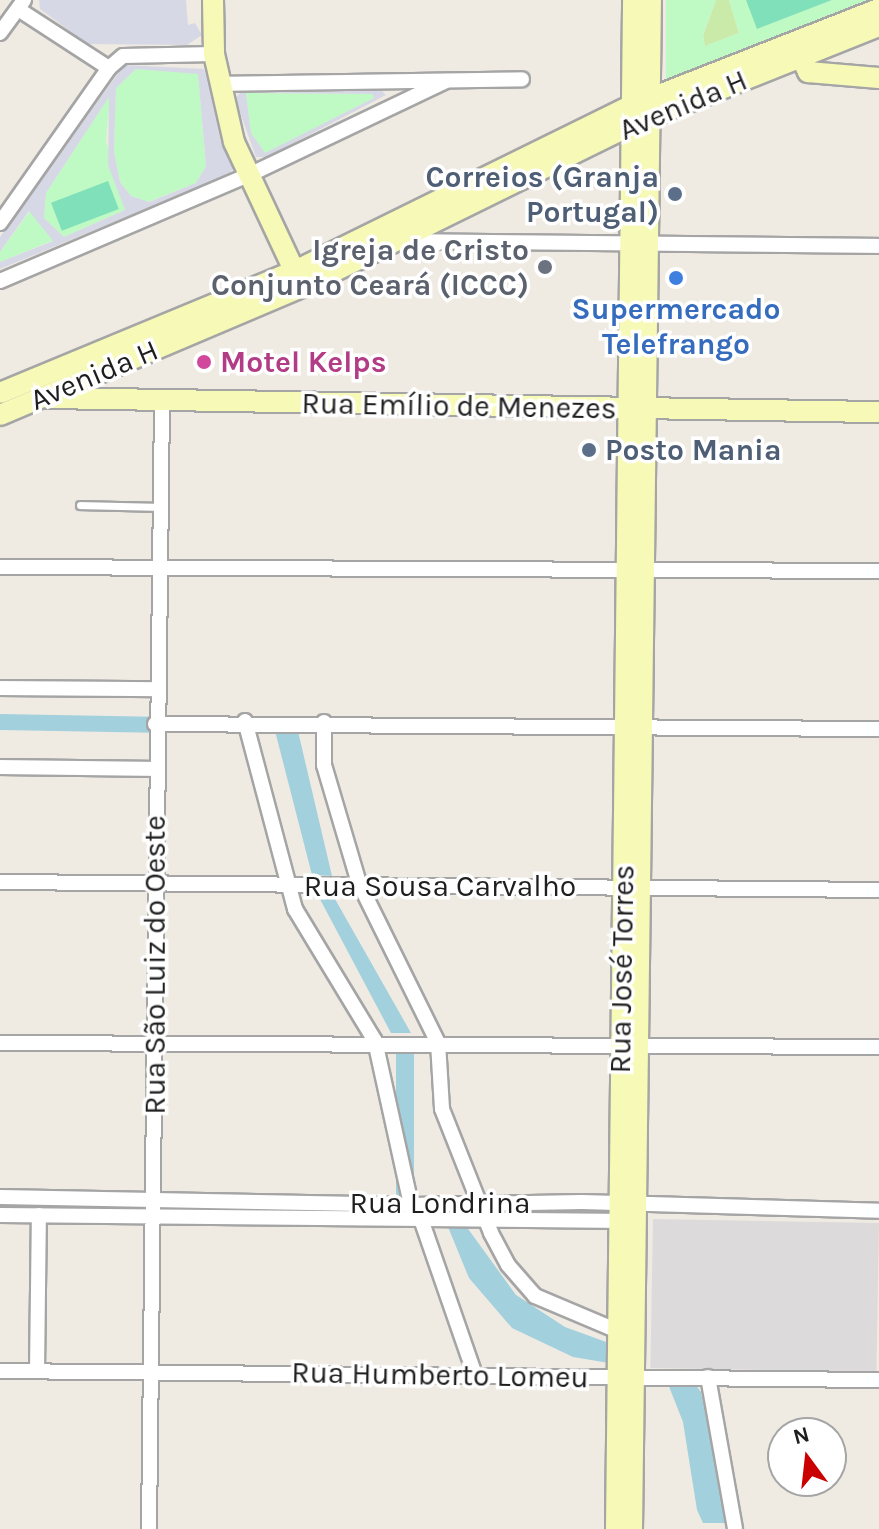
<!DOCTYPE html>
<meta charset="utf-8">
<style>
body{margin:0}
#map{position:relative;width:879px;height:1529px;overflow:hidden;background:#efebe3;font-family:Karla,sans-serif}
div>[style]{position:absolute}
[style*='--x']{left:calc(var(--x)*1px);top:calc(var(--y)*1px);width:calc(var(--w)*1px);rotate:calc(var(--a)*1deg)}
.residential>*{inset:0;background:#dcdada;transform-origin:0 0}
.grass>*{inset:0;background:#c9eaa8}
.park>*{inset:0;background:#bffac4}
.pitch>*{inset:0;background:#80e0ba;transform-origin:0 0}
.plaza>*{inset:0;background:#d7d8e5}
.water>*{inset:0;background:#a3d0dd;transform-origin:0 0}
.roads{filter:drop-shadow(2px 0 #a5a5a5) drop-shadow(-2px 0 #a5a5a5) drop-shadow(0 2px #a5a5a5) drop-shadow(0 -2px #a5a5a5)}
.lane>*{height:7px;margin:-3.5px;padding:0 3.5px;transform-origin:3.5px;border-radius:3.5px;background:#fff}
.street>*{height:14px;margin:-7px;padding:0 7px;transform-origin:7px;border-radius:7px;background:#fff}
.secondary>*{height:20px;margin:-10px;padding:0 10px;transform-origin:10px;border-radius:10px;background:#f7fab6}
.dots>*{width:22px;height:22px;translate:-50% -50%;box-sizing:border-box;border:4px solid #fff;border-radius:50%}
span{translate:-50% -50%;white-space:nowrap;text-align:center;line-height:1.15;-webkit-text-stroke:7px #fff;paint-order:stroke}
.street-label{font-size:30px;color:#1e1e1e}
.service-label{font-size:30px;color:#4e5e75;font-weight:700}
.right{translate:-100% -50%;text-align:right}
.left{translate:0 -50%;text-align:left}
.worship-label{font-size:30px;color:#5b616d;font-weight:700}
.shop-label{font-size:30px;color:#366cbe;font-weight:700}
.hotel-label{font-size:30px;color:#b23c85;font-weight:700}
.north{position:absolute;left:767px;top:1417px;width:80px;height:80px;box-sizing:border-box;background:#fff;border:2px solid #a5a5a5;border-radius:50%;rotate:345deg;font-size:22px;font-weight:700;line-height:32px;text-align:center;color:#1e1e1e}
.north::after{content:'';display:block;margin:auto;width:28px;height:36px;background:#cb0000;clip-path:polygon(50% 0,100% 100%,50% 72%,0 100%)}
</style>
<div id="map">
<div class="residential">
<div style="left:653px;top:1219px;width:226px;height:149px;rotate:1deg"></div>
</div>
<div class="grass">
<div style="clip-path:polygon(716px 0,729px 0,739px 33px,705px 46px,703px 36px)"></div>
</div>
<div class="park">
<div style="clip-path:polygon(666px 0,716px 0,703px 35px,705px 46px,739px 33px,729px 0,746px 0,758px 28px,832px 0,879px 0,676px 83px,666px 80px)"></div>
<div style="clip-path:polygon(136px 69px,198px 73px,206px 166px,196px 183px,148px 202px,131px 196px,120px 182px,114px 151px,116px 88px)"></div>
<div style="clip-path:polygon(246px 93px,373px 94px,374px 98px,265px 154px,251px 133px)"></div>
<div style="clip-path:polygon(110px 95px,106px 141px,125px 210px,64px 237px,44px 218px,46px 193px)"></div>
<div style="clip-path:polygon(30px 211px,54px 240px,0 262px,0 252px)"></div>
</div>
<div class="pitch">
<div style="clip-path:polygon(746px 0,832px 0,757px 29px)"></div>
<div style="left:108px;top:181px;width:30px;height:61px;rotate:69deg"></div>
</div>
<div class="plaza">
<div style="clip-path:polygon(39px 0,186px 0,188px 25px,195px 23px,202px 35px,187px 45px,87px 44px,40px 9px)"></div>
<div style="clip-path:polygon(evenodd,124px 65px,204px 69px,235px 167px,228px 175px,0 269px,0 262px,53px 241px,29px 211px,0 252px,0 237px,124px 65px,136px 69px,198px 74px,206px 166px,196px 183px,149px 202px,131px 196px,120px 182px,114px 151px,116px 88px,136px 69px,124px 65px,109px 97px,108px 165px,125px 210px,64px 237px,44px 218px,46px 193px,109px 97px)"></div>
<div style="clip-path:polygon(evenodd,243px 89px,381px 90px,386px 95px,267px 157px,256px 157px,235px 99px,243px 89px,246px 93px,372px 94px,374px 98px,265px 153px,251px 133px,246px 93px)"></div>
</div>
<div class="water">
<div style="left:0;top:714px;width:153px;height:16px;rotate:1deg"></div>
<div style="clip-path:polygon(274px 727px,297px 727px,332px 876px,312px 875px)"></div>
<div style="clip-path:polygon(313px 886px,334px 887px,335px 899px,411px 1033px,391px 1033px)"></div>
<div style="left:396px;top:1044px;width:18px;height:158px"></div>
<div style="clip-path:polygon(466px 1226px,516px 1295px,565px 1327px,609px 1343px,609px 1363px,573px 1357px,512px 1328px,469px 1278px,448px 1227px)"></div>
<div style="clip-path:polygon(666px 1379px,691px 1379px,701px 1392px,727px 1523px,703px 1523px,697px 1510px,683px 1422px)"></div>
</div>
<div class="roads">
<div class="lane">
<div style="--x:80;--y:505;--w:80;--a:1.4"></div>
</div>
<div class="street">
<div style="--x:18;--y:9;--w:108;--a:33"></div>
<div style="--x:109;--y:68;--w:18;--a:-41"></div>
<div style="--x:123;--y:56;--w:91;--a:-1.3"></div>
<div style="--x:0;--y:33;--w:41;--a:-54"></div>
<div style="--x:219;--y:84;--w:303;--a:-0.9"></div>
<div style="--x:0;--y:223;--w:189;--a:-54.9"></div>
<div style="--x:399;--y:241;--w:480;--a:0.6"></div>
<div style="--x:0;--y:281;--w:271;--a:-23.1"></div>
<div style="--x:249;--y:175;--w:218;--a:-25.5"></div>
<div style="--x:0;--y:567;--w:879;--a:0.26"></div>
<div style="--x:0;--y:688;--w:158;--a:0.4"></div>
<div style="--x:245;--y:721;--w:195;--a:75.1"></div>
<div style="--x:295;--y:909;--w:154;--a:58.8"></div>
<div style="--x:375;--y:1041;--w:168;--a:77.6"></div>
<div style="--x:411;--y:1205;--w:20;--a:57"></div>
<div style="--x:422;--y:1222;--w:162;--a:70.9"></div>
<div style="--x:324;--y:722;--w:43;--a:90"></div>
<div style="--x:324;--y:765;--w:123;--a:73.5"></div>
<div style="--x:359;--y:883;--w:178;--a:63.7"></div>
<div style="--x:438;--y:1043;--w:66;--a:86.5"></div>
<div style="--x:442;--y:1109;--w:133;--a:68.4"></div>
<div style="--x:491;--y:1233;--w:36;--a:62"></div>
<div style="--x:508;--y:1265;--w:41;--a:48.9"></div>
<div style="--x:535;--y:1296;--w:90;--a:22.9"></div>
<div style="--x:155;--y:724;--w:724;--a:0.4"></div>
<div style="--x:0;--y:767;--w:155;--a:0.7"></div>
<div style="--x:0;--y:882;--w:879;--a:0.52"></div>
<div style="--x:0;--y:1043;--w:879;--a:0.26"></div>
<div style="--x:0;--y:1197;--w:411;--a:1.1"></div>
<div style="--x:411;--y:1205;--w:171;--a:-1"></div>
<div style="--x:582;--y:1202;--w:297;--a:1.7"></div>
<div style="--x:0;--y:1215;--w:627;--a:0.55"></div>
<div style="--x:0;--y:1371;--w:879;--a:0.59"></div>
<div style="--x:37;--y:1371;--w:156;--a:-89.3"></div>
<div style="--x:708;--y:1377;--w:154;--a:79.9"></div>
<div style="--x:149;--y:1529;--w:1127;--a:-89.34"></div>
</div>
<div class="secondary">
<div style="--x:213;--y:0;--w:54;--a:88.9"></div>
<div style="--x:214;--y:54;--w:90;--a:77.2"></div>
<div style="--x:234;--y:142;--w:156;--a:64.9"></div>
<div style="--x:796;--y:47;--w:28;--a:64"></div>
<div style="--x:808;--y:72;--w:71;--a:4.8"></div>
<div style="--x:0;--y:393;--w:319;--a:-22.5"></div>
<div style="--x:295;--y:271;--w:374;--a:-26.2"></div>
<div style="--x:631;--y:106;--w:266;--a:-21.4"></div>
<div style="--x:48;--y:398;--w:831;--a:0.97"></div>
<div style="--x:0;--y:415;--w:328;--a:-23"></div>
<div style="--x:302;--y:287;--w:367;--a:-26.2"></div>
<div style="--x:631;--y:125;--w:267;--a:-21.8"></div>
<div style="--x:616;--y:1529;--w:1529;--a:-89.36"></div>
<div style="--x:632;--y:1529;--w:1529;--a:-89.29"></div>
</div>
</div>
<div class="dots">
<div style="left:675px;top:194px;background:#5c6f8a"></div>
<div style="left:545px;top:267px;background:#6b7280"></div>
<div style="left:676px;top:278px;background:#3f7fe0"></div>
<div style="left:204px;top:362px;background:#d1479c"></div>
<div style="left:589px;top:450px;background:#5c6f8a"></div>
</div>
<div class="street-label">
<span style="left:683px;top:105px;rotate:-23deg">Avenida H</span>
<span style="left:94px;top:375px;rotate:-23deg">Avenida H</span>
<span style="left:459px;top:406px;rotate:1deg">Rua Emílio de Menezes</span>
<span style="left:440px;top:886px">Rua Sousa Carvalho</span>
<span style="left:155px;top:965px;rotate:-90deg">Rua São Luiz do Oeste</span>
<span style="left:622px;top:969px;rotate:-89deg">Rua José Torres</span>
<span style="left:440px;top:1203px">Rua Londrina</span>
<span style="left:440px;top:1375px;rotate:1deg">Rua Humberto Lomeu</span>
</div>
<div class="service-label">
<span class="right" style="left:659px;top:194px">Correios (Granja<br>Portugal)</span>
<span class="left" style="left:605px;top:450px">Posto Mania</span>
</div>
<div class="worship-label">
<span class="right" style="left:529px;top:267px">Igreja de Cristo<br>Conjunto Ceará (ICCC)</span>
</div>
<div class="shop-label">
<span style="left:676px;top:326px">Supermercado<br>Telefrango</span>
</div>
<div class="hotel-label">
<span class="left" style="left:220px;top:362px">Motel Kelps</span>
</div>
<div class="north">N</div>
</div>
